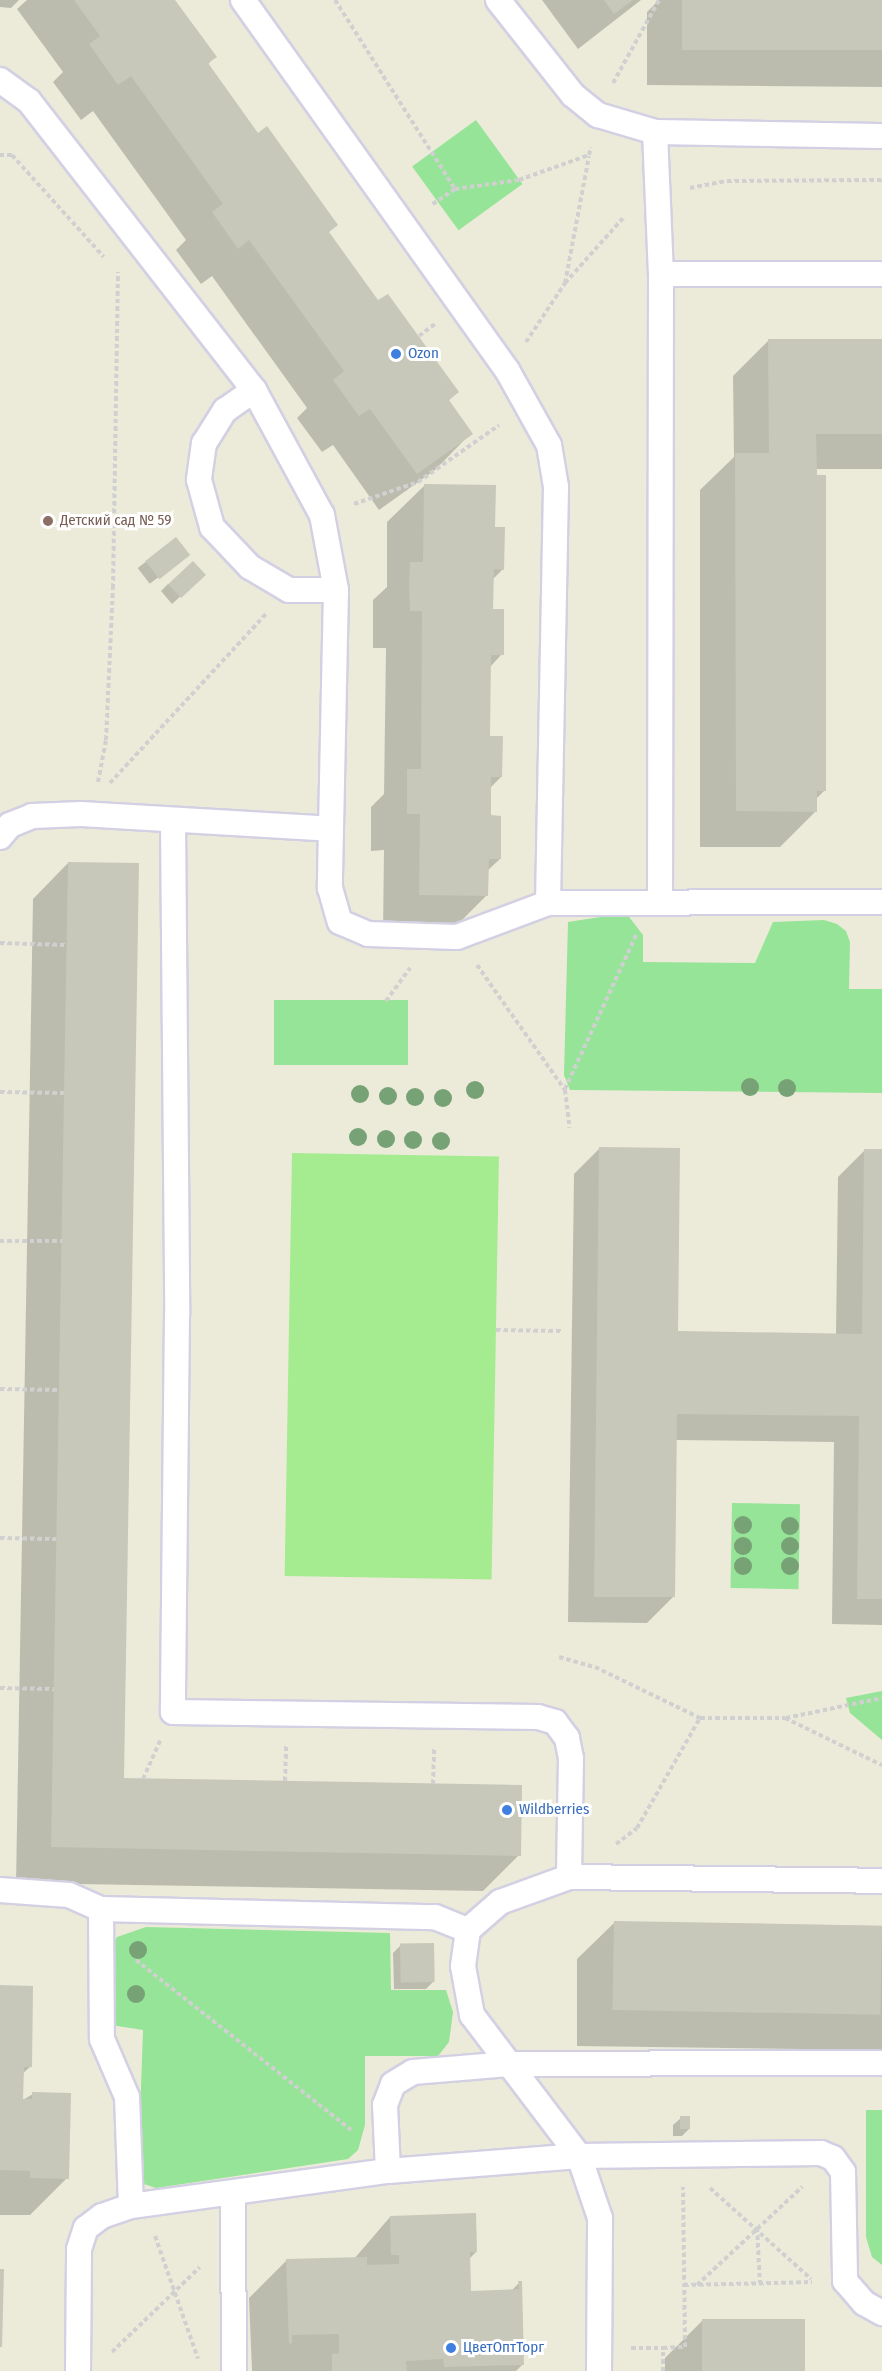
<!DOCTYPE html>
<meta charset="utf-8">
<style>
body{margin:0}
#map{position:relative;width:882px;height:2371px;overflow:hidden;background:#ecebda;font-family:"Fira Sans Condensed",sans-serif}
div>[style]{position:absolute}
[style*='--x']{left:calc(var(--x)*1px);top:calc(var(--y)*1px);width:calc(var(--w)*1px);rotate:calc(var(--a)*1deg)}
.green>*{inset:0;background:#95e497;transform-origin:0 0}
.pitch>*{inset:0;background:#a5ec91;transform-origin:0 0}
.shadow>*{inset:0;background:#0003;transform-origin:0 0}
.building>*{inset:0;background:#c7c7ba;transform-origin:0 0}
.path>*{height:4px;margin-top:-2px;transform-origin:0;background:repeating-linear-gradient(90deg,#d0d0d0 0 4.5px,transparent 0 7.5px)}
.roads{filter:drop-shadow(2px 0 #d3d0e3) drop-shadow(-2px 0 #d3d0e3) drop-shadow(0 2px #d3d0e3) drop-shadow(0 -2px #d3d0e3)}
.lane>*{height:24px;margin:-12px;padding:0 12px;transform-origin:12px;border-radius:12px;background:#fff}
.trees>*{width:18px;height:18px;margin:-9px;border-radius:50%;background:#77a276}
.dots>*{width:16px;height:16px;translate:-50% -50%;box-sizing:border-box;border:3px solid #fff;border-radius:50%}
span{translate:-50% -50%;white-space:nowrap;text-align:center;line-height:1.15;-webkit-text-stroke:6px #fff;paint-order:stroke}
.shop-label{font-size:15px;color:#366cbe}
.left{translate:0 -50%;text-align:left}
.education-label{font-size:15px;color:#785e54}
</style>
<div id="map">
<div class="green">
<div style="left:476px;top:120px;width:79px;height:79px;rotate:54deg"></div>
<div style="clip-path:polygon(626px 913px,643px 935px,643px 962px,755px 963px,773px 922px,824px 920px,837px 924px,846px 931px,850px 942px,849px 989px,882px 989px,882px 1093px,570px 1090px,564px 1075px,568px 922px)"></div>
<div style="left:274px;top:1000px;width:134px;height:65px"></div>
<div style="left:732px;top:1503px;width:68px;height:85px;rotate:1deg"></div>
<div style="clip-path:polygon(882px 1691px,882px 1740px,850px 1713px,846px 1698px)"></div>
<div style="clip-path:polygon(146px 1927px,390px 1933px,391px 1990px,446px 1990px,453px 2012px,449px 2042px,438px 2056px,365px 2056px,365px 2125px,358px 2150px,348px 2159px,156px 2188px,144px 2184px,138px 2174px,143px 2030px,111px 2025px,109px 1951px,117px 1937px)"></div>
<div style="clip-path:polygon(866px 2110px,882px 2110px,882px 2265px,872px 2257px,866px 2237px)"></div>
</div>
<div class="pitch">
<div style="left:292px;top:1153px;width:207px;height:423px;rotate:1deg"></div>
</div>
<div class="shadow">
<div style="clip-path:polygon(0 0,19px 0,11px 8px,0 7px)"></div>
<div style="clip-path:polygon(27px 0,173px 0,215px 57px,207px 65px,258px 135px,336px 225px,328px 233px,378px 302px,457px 392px,448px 401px,471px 433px,435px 470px,379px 510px,333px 445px,322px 452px,297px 418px,307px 408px,212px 276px,201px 284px,176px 250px,186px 240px,93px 111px,81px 120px,53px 82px,63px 72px,17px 9px)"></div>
<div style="clip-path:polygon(542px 0,641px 0,578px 49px)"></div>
<div style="clip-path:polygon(659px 0,882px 0,882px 87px,647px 85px,647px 12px)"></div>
<div style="clip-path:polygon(769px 340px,882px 340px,882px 469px,815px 469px,824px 791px,816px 799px,816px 811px,780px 847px,700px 847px,700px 490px,734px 457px,733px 376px)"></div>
<div style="clip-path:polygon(424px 486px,494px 528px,503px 569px,492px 580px,492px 610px,502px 654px,490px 667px,489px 738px,501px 777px,490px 788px,489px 817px,500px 859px,487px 871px,487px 895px,450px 932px,383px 932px,384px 850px,371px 851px,371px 807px,384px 794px,386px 648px,373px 648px,373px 600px,387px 587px,387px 522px)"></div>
<div style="left:176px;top:539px;width:20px;height:48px;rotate:53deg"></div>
<div style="clip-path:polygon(196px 582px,172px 604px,161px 591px,168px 584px)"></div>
<div style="clip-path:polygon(68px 863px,122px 1780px,519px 1855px,483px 1891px,16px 1883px,33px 899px)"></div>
<div style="clip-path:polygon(600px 1148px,677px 1333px,836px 1335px,838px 1177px,865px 1150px,882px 1150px,882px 1625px,832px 1624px,834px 1442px,675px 1440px,673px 1597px,647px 1623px,568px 1622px,574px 1174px)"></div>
<div style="clip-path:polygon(614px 1923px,882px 1926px,882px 2050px,577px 2046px,577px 1959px)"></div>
<div style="clip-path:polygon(401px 1945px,433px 1982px,426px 1989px,394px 1989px,393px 1953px)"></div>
<div style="clip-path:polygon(0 1987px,30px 2067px,22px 2074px,21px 2101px,33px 2094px,67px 2178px,30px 2215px,0 2215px)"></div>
<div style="clip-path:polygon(681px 2118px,689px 2129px,682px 2136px,673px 2136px,673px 2125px)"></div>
<div style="clip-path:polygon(390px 2217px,476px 2252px,469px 2259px,470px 2292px,511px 2291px,519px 2283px,523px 2364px,516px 2371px,252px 2371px,249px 2298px,286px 2261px,354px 2259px)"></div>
<div style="clip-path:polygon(702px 2321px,804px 2371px,665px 2371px,665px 2358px)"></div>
</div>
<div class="building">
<div style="clip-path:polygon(74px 0,175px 0,217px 57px,208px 63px,258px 133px,267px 126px,338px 225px,329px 232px,378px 300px,388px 294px,459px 392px,449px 400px,473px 434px,417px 474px,370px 409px,359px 416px,333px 380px,344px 371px,249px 240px,238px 249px,212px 212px,223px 204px,131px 76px,118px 85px,89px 44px,100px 36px)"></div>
<div style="clip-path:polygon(604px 0,633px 0,614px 14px)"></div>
<div style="left:682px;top:0;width:200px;height:50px"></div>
<div style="clip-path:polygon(768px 339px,882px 339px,882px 434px,816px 434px,817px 475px,826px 475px,826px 791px,817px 791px,817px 812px,736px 811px,735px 453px,769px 453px)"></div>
<div style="clip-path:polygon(424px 484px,496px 485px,495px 527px,505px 527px,504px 570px,494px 569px,493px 609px,504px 609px,504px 655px,491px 655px,490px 736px,503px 736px,502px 777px,491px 777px,491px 815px,501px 816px,501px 859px,489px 859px,488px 896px,419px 895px,420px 814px,407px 814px,407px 769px,421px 769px,422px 611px,410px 611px,409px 588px,410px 562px,423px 562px)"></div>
<div style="left:176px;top:537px;width:23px;height:39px;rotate:52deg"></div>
<div style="left:193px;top:561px;width:19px;height:34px;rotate:47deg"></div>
<div style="clip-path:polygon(68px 862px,139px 863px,124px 1778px,522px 1785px,521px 1856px,51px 1847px)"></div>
<div style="clip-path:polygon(599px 1147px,680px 1148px,678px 1331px,862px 1334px,864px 1149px,882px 1149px,882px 1599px,857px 1599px,859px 1416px,677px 1414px,675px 1597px,594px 1597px)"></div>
<div style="left:614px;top:1921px;width:268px;height:89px;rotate:1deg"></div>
<div style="left:434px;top:1943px;width:39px;height:34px;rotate:89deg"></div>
<div style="clip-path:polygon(0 1985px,33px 1986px,32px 2067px,24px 2067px,23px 2099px,32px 2099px,32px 2092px,71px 2093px,69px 2179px,30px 2178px,30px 2171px,0 2170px)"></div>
<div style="left:680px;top:2116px;width:10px;height:13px"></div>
<div style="clip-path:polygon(476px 2213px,477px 2252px,470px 2252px,471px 2291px,519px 2289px,518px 2281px,522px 2281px,524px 2365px,444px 2367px,443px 2359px,406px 2361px,407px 2371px,332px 2371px,332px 2354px,339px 2353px,339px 2334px,292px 2335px,292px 2343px,289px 2344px,286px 2259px,367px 2257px,367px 2265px,399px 2264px,399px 2255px,391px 2255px,390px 2216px)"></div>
<div style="clip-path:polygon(0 2269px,4px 2269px,2px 2347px,0 2347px)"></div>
<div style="left:702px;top:2319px;width:103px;height:52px"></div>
</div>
<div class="path">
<div style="--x:335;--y:0;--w:224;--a:57.6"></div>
<div style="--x:455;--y:189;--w:30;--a:146"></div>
<div style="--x:613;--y:83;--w:95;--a:-61"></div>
<div style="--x:0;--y:155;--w:12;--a:0"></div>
<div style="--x:12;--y:155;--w:137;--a:48"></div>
<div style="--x:690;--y:188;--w:38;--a:-11"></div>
<div style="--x:727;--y:181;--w:155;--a:-0.4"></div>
<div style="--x:455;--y:189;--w:65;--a:-8"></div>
<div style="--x:519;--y:180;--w:74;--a:-19.7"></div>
<div style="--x:589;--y:155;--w:8;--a:-76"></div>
<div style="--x:565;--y:283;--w:89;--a:-48.2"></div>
<div style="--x:419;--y:336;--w:20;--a:-37"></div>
<div style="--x:526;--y:342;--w:71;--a:-56.5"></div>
<div style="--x:565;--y:283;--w:129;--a:-79.3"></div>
<div style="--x:354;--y:504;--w:68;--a:-19"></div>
<div style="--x:418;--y:482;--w:99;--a:-35.1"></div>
<div style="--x:98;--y:782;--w:43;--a:-79.2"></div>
<div style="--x:106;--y:740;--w:152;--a:-87.4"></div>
<div style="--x:113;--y:588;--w:316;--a:-89.1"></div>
<div style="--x:110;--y:783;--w:230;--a:-47.3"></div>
<div style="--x:0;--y:943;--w:66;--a:1.7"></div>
<div style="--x:477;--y:965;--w:153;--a:54.9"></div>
<div style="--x:565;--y:1090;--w:38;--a:83"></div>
<div style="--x:386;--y:1001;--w:41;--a:-54"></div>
<div style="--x:565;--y:1089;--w:170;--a:-65.2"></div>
<div style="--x:0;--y:1092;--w:64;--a:0.9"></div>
<div style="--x:0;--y:1241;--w:62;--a:0"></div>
<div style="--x:496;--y:1330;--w:67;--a:0.9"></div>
<div style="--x:0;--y:1389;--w:59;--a:1"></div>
<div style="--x:0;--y:1538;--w:56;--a:1"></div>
<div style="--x:559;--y:1657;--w:37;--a:16"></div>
<div style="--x:595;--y:1667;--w:117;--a:25.9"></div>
<div style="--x:700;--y:1718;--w:85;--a:0"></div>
<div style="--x:785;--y:1718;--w:108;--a:25.9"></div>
<div style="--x:0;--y:1688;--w:54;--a:1.1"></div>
<div style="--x:786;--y:1718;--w:98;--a:-11.8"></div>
<div style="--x:143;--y:1779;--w:42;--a:-65.9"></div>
<div style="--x:285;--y:1781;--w:35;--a:-88"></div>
<div style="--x:433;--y:1784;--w:36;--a:-88"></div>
<div style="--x:616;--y:1844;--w:26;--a:-37"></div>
<div style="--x:637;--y:1828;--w:127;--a:-60.2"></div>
<div style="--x:136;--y:1960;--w:274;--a:38.3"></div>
<div style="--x:710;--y:2188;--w:136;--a:42"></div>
<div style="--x:757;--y:2228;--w:55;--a:86.9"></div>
<div style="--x:155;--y:2236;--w:130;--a:70.7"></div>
<div style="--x:684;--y:2285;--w:128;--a:-1.3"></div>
<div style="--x:697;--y:2285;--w:144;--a:-43"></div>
<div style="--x:631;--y:2348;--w:32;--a:0"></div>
<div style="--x:112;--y:2352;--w:122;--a:-44"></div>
<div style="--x:663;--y:2371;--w:23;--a:-90"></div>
<div style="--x:663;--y:2348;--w:22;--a:-3"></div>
<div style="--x:685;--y:2347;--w:160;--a:-90.7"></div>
</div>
<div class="roads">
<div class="lane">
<div style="--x:243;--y:0;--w:455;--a:54.5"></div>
<div style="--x:507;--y:370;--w:86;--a:60.8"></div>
<div style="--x:549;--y:445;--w:43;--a:80.5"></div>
<div style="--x:556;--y:487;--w:416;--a:91.1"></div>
<div style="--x:498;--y:0;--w:121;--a:51.7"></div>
<div style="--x:573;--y:95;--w:32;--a:39"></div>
<div style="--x:598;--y:115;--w:59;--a:16.6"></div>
<div style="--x:655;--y:132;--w:227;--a:1"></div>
<div style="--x:0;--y:80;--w:36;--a:36"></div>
<div style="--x:29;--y:101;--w:366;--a:52.1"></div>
<div style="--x:254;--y:390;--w:142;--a:61.5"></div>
<div style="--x:322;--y:515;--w:76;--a:79.4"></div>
<div style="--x:336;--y:590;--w:298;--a:91.2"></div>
<div style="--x:330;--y:888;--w:35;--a:74"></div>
<div style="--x:340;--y:922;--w:30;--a:23"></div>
<div style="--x:368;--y:934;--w:89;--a:1.9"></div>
<div style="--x:457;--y:937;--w:97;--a:-20.5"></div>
<div style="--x:548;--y:903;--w:334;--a:-0.2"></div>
<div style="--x:655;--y:132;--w:142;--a:87.6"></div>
<div style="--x:661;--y:274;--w:626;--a:90.09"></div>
<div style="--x:661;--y:274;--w:221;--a:0"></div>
<div style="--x:254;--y:390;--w:35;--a:145"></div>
<div style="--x:225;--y:410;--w:39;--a:122"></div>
<div style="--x:204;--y:443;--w:37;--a:98"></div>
<div style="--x:199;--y:480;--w:49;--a:74.5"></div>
<div style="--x:212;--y:527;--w:55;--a:46.5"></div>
<div style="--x:250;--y:567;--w:45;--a:30.5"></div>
<div style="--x:289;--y:590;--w:47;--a:0"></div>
<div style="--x:173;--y:821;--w:493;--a:89.5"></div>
<div style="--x:177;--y:1314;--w:398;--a:90.6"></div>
<div style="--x:173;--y:1712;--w:365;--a:0.8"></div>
<div style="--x:538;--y:1717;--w:18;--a:16"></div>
<div style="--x:555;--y:1722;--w:20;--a:53"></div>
<div style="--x:567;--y:1738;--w:20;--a:79"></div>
<div style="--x:571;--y:1758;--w:119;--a:91"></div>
<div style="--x:0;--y:837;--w:16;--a:-50"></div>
<div style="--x:10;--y:825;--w:24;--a:-22"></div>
<div style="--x:32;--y:816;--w:49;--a:-2.3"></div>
<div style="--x:81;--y:814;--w:249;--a:3.4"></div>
<div style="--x:0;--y:1890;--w:69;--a:4.1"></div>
<div style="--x:69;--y:1895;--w:35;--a:24"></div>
<div style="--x:101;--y:1909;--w:334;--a:1.4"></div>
<div style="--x:435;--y:1917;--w:35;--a:22"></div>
<div style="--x:101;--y:1909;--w:130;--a:89.6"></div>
<div style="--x:102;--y:2039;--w:63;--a:66.7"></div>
<div style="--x:127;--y:2097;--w:109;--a:87.9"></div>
<div style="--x:388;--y:2171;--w:66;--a:-92.6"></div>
<div style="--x:385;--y:2105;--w:22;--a:-69"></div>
<div style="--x:393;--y:2084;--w:23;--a:-31"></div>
<div style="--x:413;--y:2072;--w:96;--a:-4.8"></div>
<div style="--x:509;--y:2064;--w:373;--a:-0.2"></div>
<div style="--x:233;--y:2193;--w:178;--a:89.7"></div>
<div style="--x:78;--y:2371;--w:122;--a:-89.5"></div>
<div style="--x:79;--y:2249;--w:22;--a:-72"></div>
<div style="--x:86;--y:2228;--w:20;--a:-37"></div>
<div style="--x:102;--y:2216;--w:31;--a:-19"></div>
<div style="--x:131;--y:2206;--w:259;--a:-7.8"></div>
<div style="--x:388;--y:2171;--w:192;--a:-4.5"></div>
<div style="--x:579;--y:2156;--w:242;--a:-0.7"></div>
<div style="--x:821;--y:2153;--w:13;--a:23"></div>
<div style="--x:833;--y:2158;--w:17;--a:54"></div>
<div style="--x:843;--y:2172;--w:109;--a:88.9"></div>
<div style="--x:845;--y:2281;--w:29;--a:49"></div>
<div style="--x:864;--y:2303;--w:21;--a:29"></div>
<div style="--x:599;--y:2371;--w:153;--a:-89.6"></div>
<div style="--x:600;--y:2218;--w:65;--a:-108.7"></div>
<div style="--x:579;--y:2156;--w:177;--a:-127.2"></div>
<div style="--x:472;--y:2015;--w:50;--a:-100.4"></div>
<div style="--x:463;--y:1966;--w:36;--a:-82"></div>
<div style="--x:468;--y:1930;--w:43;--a:-41.2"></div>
<div style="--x:500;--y:1902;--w:73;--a:-19.9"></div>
<div style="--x:569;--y:1877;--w:313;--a:0.7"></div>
</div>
</div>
<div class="trees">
<div style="left:750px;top:1087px"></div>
<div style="left:787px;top:1088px"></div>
<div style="left:475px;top:1090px"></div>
<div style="left:360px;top:1094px"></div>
<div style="left:388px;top:1096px"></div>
<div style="left:415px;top:1097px"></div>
<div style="left:443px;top:1098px"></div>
<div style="left:358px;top:1137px"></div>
<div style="left:386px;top:1139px"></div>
<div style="left:413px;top:1140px"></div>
<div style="left:441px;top:1141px"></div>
<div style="left:743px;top:1525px"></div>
<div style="left:790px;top:1526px"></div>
<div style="left:743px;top:1546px"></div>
<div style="left:790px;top:1546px"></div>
<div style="left:743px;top:1566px"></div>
<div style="left:790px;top:1566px"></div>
<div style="left:138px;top:1950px"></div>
<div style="left:136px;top:1994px"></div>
</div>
<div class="dots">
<div style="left:396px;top:354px;background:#3f7fe0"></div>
<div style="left:48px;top:521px;background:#8d6e63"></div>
<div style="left:507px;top:1810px;background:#3f7fe0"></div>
<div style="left:451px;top:2348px;background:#3f7fe0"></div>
</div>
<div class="shop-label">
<span class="left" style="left:408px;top:354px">Ozon</span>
<span class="left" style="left:519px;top:1810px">Wildberries</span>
<span class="left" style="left:463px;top:2348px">ЦветОптТорг</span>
</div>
<div class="education-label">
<span class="left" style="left:60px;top:521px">Детский сад № 59</span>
</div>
</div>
